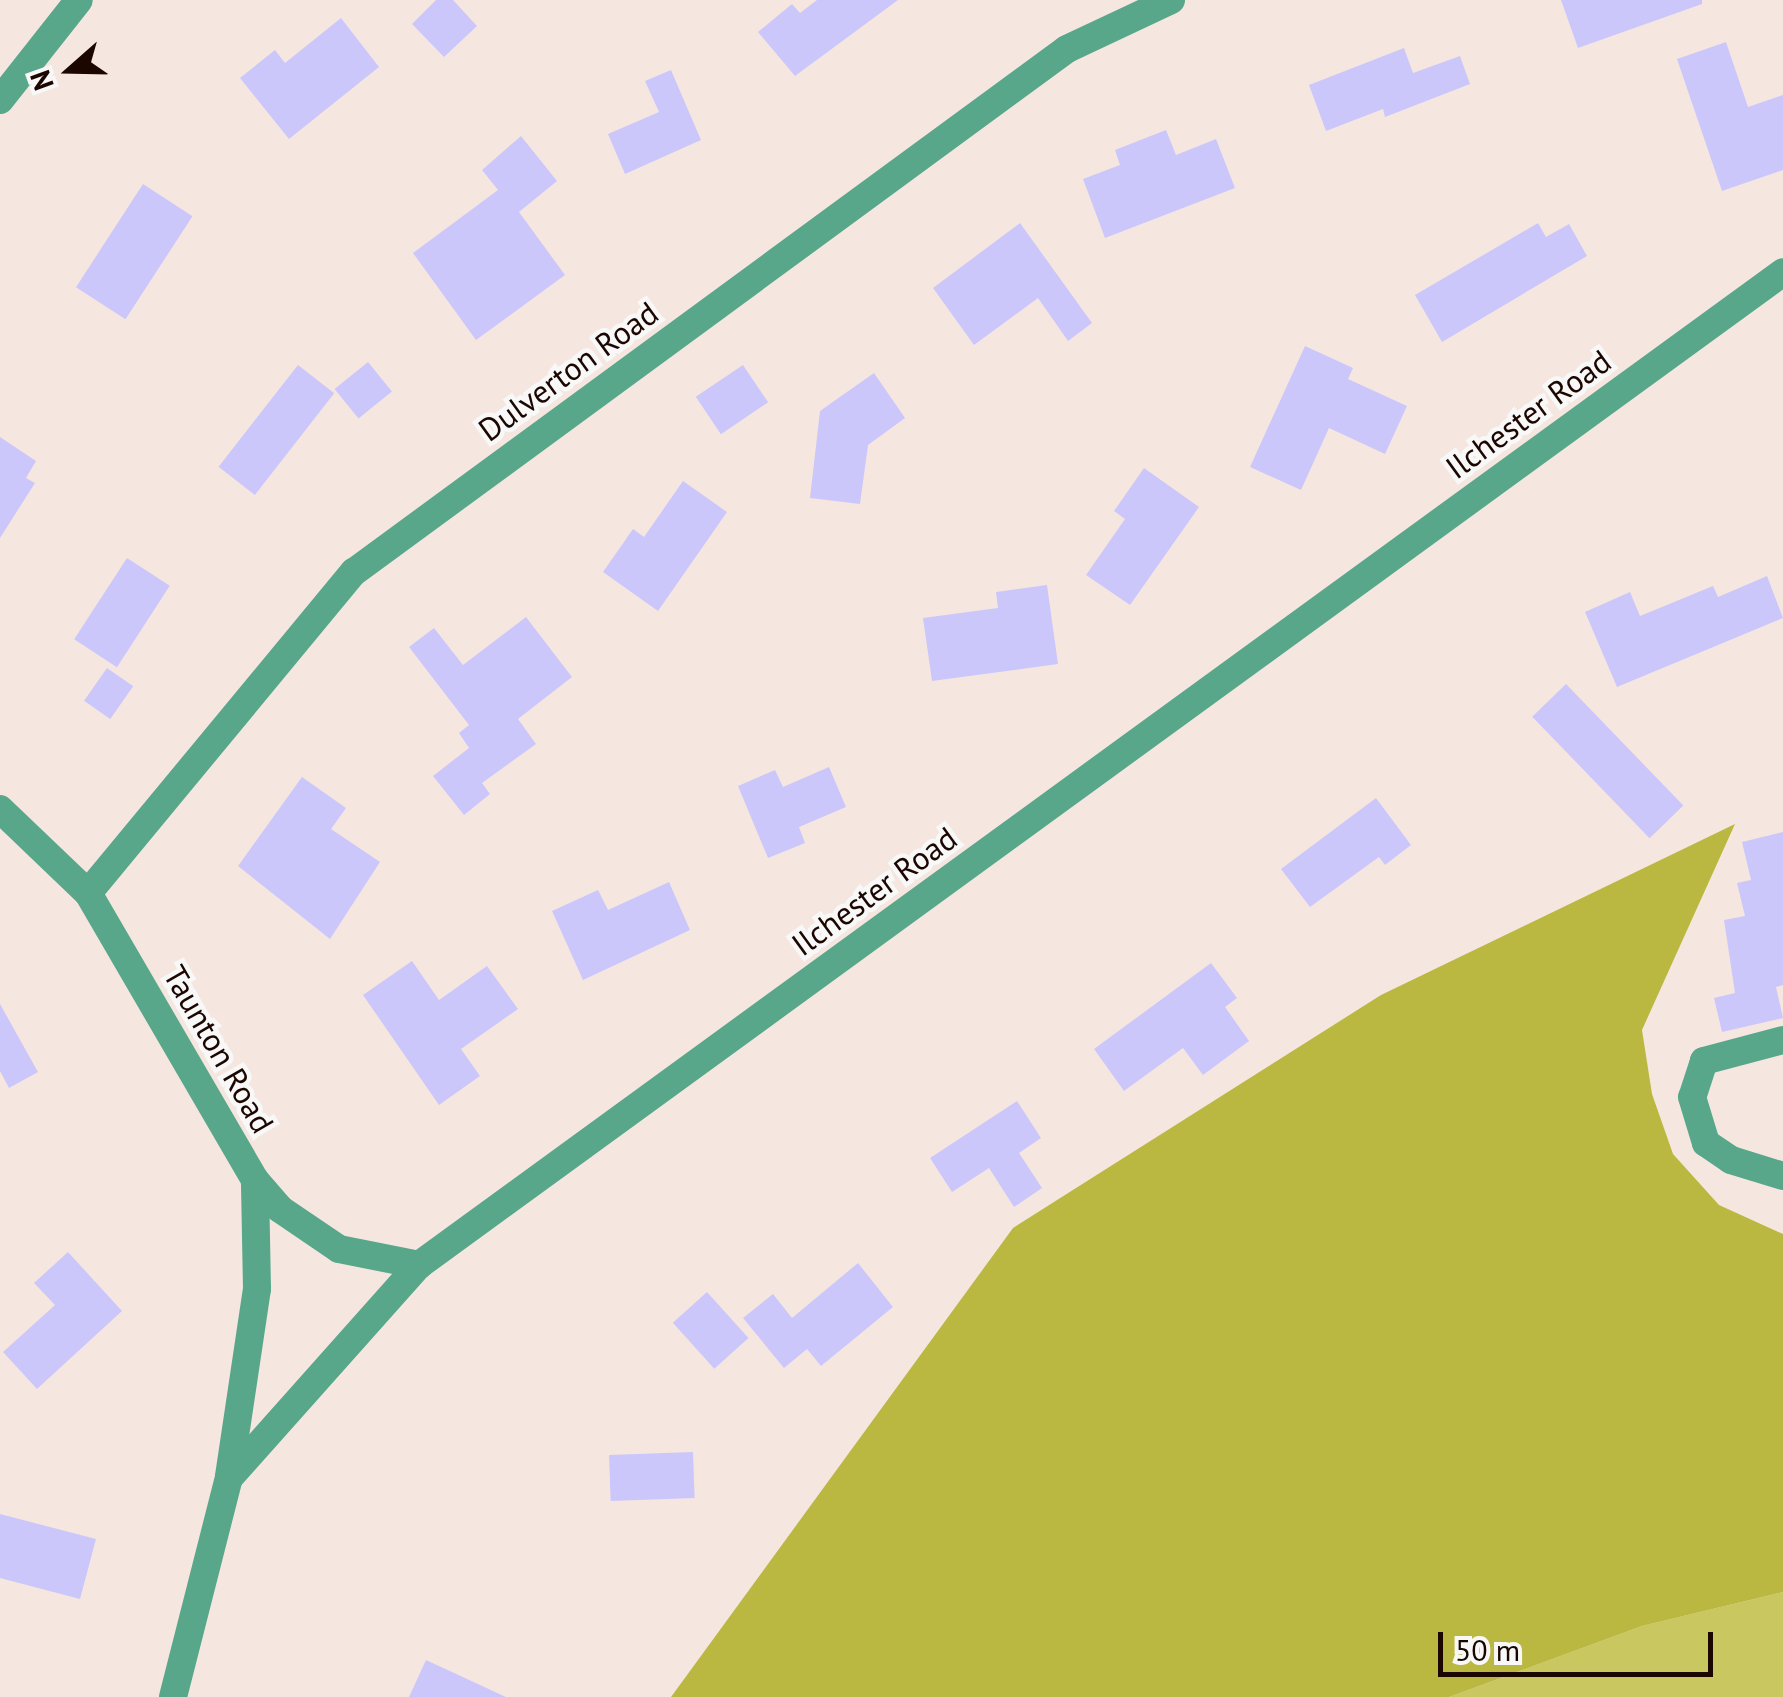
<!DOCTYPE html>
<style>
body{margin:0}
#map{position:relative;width:1783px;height:1697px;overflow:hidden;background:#f5e7e0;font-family:"PT Sans",sans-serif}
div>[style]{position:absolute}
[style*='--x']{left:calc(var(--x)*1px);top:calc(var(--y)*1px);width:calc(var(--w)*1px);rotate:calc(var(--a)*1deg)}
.green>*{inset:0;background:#c9c760}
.forest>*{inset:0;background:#bab841}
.building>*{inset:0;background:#cbc7fb;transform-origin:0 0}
.minor>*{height:28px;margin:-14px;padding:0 14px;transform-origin:14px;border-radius:14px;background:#58a78b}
span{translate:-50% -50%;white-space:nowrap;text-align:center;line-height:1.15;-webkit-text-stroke:9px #f7f8f7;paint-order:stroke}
.street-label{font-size:32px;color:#1b0600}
.north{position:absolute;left:20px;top:20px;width:100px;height:100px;-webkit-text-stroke:8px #f7f8f7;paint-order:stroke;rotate:250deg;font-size:28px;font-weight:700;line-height:40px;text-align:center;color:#1b0600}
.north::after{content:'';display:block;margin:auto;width:35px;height:45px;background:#1b0600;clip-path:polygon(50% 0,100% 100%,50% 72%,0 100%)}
.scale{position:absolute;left:1438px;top:1632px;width:275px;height:45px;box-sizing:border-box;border:5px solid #1b0600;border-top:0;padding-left:12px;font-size:30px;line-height:35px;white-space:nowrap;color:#1b0600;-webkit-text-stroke:8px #f7f8f7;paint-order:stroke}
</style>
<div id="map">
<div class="green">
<div style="clip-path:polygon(1783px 1592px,1783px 1697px,1449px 1697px,1642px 1626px)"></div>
</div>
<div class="forest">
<div style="clip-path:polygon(1735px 824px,1642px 1030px,1652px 1094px,1673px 1154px,1719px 1205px,1783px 1234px,1783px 1592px,1642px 1626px,1449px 1697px,671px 1697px,1013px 1228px,1381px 995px)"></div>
</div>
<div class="building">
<div style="clip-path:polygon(436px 0,453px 0,477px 26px,444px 57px,412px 24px)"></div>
<div style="clip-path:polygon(817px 0,898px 0,795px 76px,758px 32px,792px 4px,800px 13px)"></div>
<div style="clip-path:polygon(1561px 0,1702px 0,1702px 4px,1578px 48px)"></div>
<div style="clip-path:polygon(341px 18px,379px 67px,289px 139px,240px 78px,275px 50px,285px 63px)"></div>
<div style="clip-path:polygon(1726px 42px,1748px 107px,1783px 95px,1783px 170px,1722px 191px,1677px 59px)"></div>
<div style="clip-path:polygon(1404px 48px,1413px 73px,1460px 56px,1470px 84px,1385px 117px,1383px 109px,1326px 131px,1309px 85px)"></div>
<div style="clip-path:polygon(671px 70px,701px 140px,625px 174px,608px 134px,659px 112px,645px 81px)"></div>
<div style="clip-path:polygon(1166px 130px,1176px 155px,1216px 139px,1235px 188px,1105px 238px,1083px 179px,1120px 165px,1115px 150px)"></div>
<div style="clip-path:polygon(521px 136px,557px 181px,519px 212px,565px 275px,476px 340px,413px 253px,498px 190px,482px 170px)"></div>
<div style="left:143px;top:184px;width:59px;height:123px;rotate:33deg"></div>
<div style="clip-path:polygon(1020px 223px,1092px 323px,1068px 341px,1038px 298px,974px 345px,933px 288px)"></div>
<div style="clip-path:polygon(1538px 223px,1546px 237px,1569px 224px,1587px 256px,1442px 342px,1415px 295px)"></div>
<div style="clip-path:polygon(1305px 346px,1353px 368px,1348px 379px,1407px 406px,1385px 454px,1329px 428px,1301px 490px,1250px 467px)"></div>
<div style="left:368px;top:362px;width:38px;height:43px;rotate:51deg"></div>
<div style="left:298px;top:365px;width:46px;height:129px;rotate:38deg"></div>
<div style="left:743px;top:365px;width:45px;height:57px;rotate:56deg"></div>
<div style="clip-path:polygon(874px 373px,905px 418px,868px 445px,860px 504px,810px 498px,820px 411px)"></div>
<div style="clip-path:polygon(0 437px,36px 461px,26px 478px,35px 483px,0 538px)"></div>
<div style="clip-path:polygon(1144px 468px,1199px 507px,1130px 605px,1086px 575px,1125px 519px,1114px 511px)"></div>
<div style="clip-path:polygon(683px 481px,727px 512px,658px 611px,603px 572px,633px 529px,644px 537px)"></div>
<div style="left:127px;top:558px;width:51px;height:97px;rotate:33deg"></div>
<div style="clip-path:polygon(1767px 576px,1783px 618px,1617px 687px,1585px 612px,1630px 592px,1640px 616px,1713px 586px,1718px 597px)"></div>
<div style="clip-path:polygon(1047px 585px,1058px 664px,932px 681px,923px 618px,998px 608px,996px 592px)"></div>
<div style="clip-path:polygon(526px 617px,572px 677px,518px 719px,536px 744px,482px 783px,490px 794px,464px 815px,433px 776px,469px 748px,459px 733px,469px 725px,409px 647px,434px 628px,463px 665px)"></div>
<div style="left:107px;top:668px;width:32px;height:40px;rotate:35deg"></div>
<div style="left:1566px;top:684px;width:169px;height:47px;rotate:46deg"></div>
<div style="clip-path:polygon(829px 767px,846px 807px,799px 827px,805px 843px,768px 858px,738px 786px,775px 770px,783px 787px)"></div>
<div style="clip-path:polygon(302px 777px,346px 808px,331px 829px,380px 862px,330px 939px,238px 866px)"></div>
<div style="clip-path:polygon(1376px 798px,1411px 845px,1385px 865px,1379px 857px,1310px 907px,1281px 869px)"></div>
<div style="clip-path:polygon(1783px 832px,1783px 985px,1776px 987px,1783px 1018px,1722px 1032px,1714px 998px,1735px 993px,1724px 920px,1745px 916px,1737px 883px,1751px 880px,1742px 842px)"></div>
<div style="clip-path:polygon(669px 882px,690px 930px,583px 980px,552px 911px,598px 890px,608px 910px)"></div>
<div style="clip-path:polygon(412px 961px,439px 1000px,487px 966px,518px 1009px,461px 1049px,480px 1076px,439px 1105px,363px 995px)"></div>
<div style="clip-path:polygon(1211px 963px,1237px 998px,1225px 1007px,1249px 1041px,1203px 1075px,1183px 1048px,1124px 1091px,1094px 1049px)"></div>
<div style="clip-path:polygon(0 1004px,38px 1072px,9px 1088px,0 1071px)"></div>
<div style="clip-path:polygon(1017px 1101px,1041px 1138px,1019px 1153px,1042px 1188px,1014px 1207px,989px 1168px,952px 1192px,930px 1158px)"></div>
<div style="clip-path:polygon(68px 1252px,122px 1311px,37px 1389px,3px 1352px,55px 1305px,34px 1283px)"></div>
<div style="clip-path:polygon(858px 1263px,893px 1307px,821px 1366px,807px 1349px,784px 1368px,743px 1318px,773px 1294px,792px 1318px)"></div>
<div style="left:707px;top:1292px;width:62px;height:46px;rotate:48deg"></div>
<div style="left:693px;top:1452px;width:46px;height:84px;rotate:88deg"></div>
<div style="clip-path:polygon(0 1514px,96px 1539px,80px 1599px,0 1578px)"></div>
<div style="clip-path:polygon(426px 1660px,506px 1697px,409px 1697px)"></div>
</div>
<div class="minor">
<div style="--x:0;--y:100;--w:127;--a:-51.7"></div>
<div style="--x:0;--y:809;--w:122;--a:43.7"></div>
<div style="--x:88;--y:893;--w:332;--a:59.8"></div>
<div style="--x:255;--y:1180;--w:38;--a:49"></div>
<div style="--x:280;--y:1209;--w:71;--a:34.1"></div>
<div style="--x:339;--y:1249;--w:82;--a:11.3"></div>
<div style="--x:88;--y:893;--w:417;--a:-50.4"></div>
<div style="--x:354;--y:572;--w:884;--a:-36.26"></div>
<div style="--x:1067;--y:49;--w:115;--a:-25.2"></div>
<div style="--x:1783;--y:1040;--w:82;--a:165.1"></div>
<div style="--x:1704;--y:1061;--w:38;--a:108"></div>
<div style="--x:1692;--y:1097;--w:48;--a:73.1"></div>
<div style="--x:1706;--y:1143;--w:30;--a:34"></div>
<div style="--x:1731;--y:1160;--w:54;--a:17.1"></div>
<div style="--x:229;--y:1476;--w:189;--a:-81.5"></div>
<div style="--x:257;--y:1289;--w:109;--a:-91.1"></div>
<div style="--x:173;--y:1697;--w:226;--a:-75.7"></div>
<div style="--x:229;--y:1478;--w:285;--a:-48.3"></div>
<div style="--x:419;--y:1265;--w:1687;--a:-36.05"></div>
</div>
<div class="street-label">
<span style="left:568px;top:371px;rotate:-36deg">Dulverton Road</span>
<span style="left:1528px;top:414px;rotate:-36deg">Ilchester Road</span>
<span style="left:874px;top:891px;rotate:-36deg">Ilchester Road</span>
<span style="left:219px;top:1049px;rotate:60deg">Taunton Road</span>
</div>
<div class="north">N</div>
<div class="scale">50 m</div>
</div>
